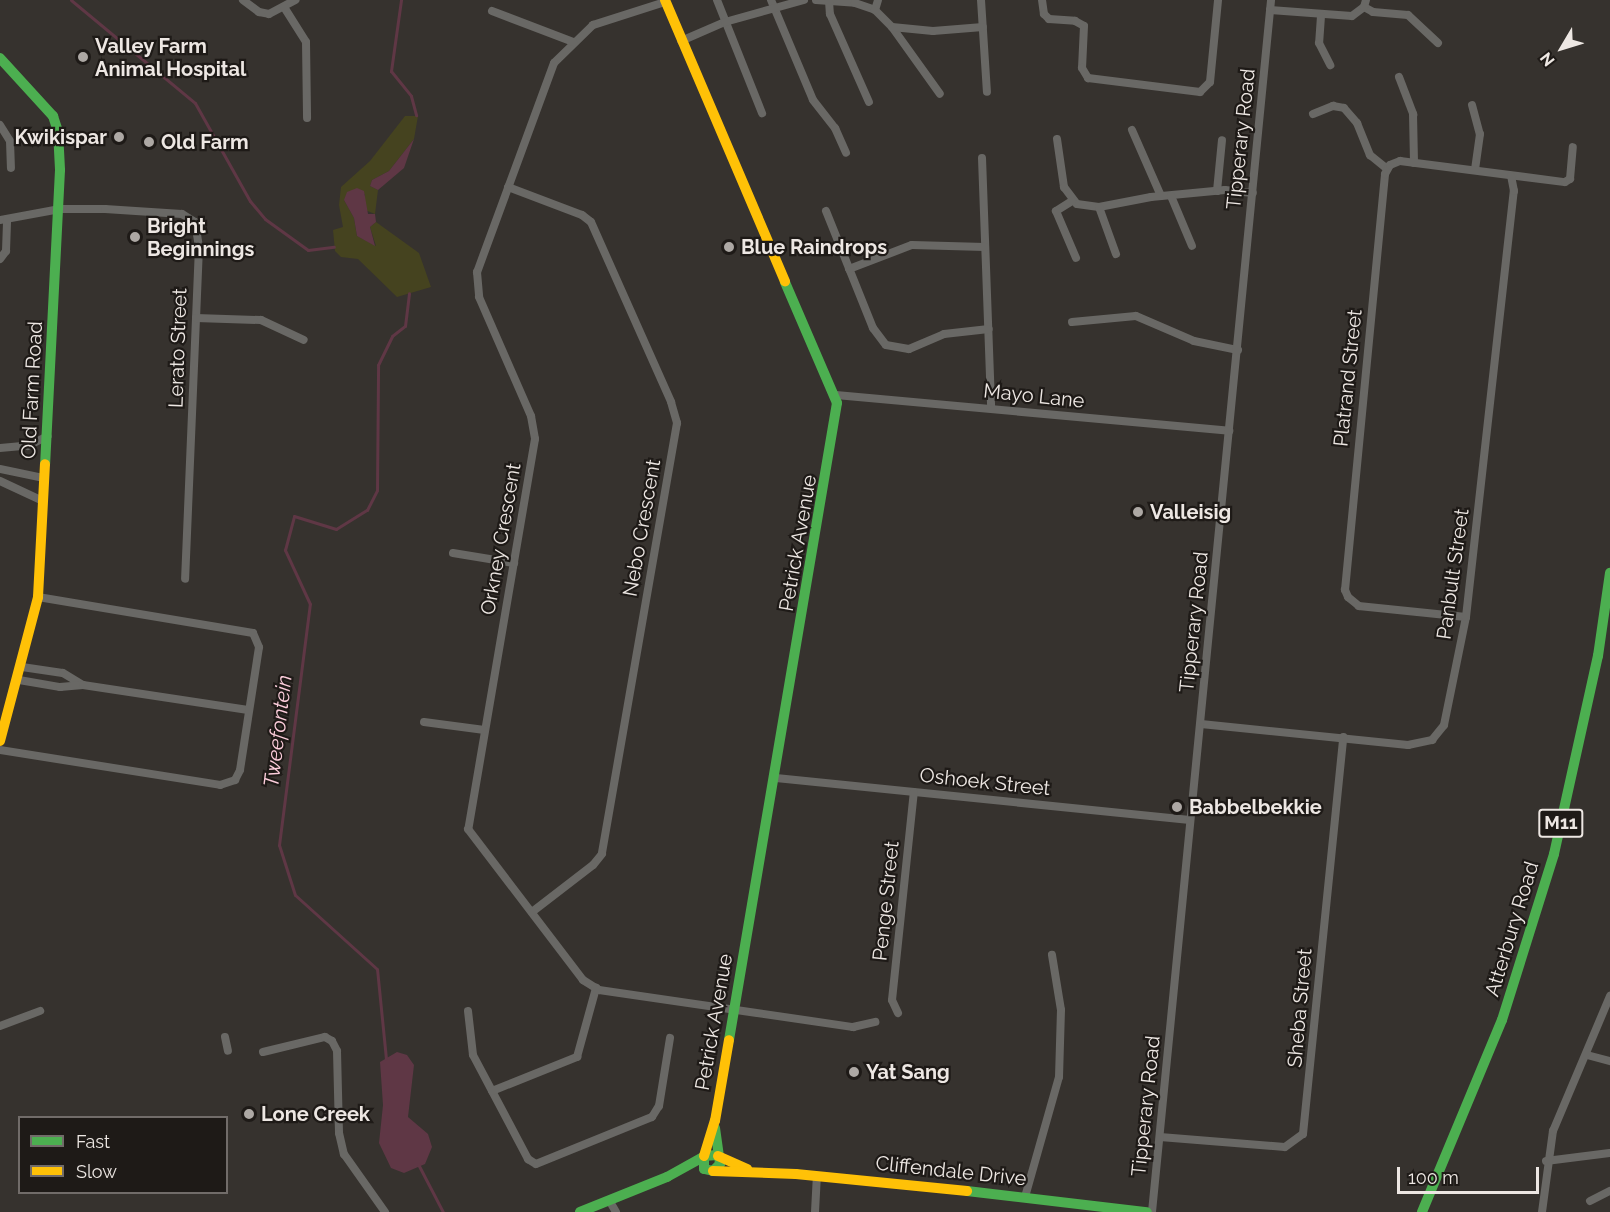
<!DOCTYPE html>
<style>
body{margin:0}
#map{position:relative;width:1610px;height:1212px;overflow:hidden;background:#36322e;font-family:Raleway,sans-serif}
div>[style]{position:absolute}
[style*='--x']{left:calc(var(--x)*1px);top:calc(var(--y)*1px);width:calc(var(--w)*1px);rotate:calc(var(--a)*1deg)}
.green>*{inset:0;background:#45431f}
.water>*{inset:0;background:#5f3745}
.stream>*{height:3px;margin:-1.5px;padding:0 1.5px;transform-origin:1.5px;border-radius:1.5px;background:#5f3745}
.street>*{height:8px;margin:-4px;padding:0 4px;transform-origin:4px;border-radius:4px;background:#696865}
.fast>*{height:10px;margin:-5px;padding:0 5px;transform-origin:5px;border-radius:5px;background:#4caf50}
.slow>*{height:10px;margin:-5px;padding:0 5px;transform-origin:5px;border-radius:5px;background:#ffc107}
.dots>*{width:16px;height:16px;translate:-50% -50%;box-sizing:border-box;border:3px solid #1e1a17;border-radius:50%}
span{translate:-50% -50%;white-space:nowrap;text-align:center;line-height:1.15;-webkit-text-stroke:4.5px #1e1a17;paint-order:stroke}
.shield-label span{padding:2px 4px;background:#1e1a17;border:2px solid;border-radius:4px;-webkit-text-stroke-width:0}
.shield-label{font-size:18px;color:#ede7e3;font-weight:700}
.poi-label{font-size:20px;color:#ede7e3;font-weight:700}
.left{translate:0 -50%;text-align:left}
.right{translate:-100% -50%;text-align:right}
.street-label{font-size:20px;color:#ede7e3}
.water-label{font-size:21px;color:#fdcedc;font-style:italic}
.legend{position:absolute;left:18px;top:1116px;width:210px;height:78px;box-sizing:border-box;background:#1e1a17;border:2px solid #716c69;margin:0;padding:8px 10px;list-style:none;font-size:18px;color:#ede7e3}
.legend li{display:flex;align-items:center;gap:12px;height:30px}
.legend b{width:30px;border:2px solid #716c69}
.north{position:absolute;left:1532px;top:18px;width:60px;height:60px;-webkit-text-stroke:4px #1e1a17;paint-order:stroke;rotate:232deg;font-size:16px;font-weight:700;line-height:24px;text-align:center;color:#ede7e3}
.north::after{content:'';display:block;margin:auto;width:21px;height:27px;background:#ede7e3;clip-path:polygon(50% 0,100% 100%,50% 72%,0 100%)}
.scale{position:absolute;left:1397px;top:1167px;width:142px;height:27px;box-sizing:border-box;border:3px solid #ede7e3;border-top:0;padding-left:8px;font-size:18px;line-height:21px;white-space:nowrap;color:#ede7e3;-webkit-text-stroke:4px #1e1a17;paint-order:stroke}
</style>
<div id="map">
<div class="green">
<div style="clip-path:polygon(405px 116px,418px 116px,414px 139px,389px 171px,372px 180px,370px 186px,378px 190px,375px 214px,365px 210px,365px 194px,344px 200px,354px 218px,357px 236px,376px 246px,370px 227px,376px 222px,419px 253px,431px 287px,397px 297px,358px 259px,341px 257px,335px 251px,333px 230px,343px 227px,339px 205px,341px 187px,370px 161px)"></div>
</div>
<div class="water">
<div style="clip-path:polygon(414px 139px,404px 168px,378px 190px,370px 186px,372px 180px,389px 171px)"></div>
<div style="clip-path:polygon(357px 188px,364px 191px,368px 214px,375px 214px,376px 222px,370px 227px,375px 246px,357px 236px,354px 218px,344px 200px,347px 192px)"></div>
<div style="clip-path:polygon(397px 1052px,407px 1055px,414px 1065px,408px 1117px,428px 1134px,432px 1147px,425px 1164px,404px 1173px,391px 1168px,379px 1143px,383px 1105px,380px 1062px)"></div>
</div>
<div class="stream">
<div style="--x:71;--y:0;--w:161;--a:39.7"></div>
<div style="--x:195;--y:103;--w:112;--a:60.7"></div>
<div style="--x:250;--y:201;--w:23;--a:50"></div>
<div style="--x:265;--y:219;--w:53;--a:35.8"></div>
<div style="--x:308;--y:250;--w:26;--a:-7"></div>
<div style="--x:401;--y:0;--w:72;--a:98"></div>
<div style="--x:391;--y:71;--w:32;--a:51"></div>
<div style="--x:411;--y:96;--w:20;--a:75"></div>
<div style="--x:386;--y:1059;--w:90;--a:-95.7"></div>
<div style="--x:377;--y:969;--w:110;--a:-137.9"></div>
<div style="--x:295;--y:895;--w:52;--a:-107.7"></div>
<div style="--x:279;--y:845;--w:243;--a:-82.7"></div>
<div style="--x:310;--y:604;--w:60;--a:-114.8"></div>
<div style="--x:285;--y:550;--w:35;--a:-75"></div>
<div style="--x:294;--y:516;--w:44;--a:17.2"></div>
<div style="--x:336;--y:529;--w:36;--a:-32"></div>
<div style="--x:367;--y:510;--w:22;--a:-63"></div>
<div style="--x:377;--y:490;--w:125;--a:-89.5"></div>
<div style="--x:378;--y:365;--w:32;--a:-64"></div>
<div style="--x:392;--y:336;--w:16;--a:-38"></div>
<div style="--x:405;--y:326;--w:33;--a:-83"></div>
<div style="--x:418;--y:1164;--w:54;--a:62.5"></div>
</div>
<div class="street">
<div style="--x:243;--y:0;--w:20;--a:37"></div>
<div style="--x:259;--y:12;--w:10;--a:11"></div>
<div style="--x:269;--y:14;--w:30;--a:-28"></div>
<div style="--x:717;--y:0;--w:122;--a:68.3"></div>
<div style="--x:771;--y:0;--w:108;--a:67.2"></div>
<div style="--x:813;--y:100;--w:36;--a:52"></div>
<div style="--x:835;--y:128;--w:27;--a:66"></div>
<div style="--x:816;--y:0;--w:39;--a:4"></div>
<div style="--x:855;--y:3;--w:21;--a:19"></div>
<div style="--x:875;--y:10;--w:24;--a:45"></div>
<div style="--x:892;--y:27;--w:82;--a:54.4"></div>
<div style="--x:981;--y:0;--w:92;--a:86.3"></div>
<div style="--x:1042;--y:0;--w:14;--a:82"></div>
<div style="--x:1044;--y:14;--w:7;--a:45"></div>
<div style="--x:1049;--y:19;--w:26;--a:4"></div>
<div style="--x:1075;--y:21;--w:10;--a:29"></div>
<div style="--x:1084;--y:26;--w:42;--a:92.7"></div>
<div style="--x:1082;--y:68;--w:12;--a:59"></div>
<div style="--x:1088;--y:78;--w:113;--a:7.1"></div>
<div style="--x:1200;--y:92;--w:14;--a:-45"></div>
<div style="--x:1210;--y:82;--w:82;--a:-84.4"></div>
<div style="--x:829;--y:1;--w:13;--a:86"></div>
<div style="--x:830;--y:14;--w:96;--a:66.1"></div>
<div style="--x:665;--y:2;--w:76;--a:162.3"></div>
<div style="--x:593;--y:25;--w:54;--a:135.7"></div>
<div style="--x:554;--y:63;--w:223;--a:110.2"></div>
<div style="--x:477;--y:272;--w:25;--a:85"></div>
<div style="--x:479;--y:297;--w:130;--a:66.4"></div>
<div style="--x:531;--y:416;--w:23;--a:80"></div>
<div style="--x:535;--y:439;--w:396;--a:99.7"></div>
<div style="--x:468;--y:829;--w:190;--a:52.7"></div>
<div style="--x:583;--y:980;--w:19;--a:32"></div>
<div style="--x:599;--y:990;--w:257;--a:8.3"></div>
<div style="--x:853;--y:1027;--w:23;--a:-13"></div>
<div style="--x:284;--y:7;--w:41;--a:57.8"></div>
<div style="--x:306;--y:42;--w:76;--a:89.2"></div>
<div style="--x:1364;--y:7;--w:10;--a:29"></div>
<div style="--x:1373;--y:12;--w:35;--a:5"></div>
<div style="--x:1408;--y:15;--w:41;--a:43"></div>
<div style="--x:875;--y:10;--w:10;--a:-73"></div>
<div style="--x:1270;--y:10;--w:82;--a:4.2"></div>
<div style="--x:1352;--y:16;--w:15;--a:-37"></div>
<div style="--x:1364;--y:7;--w:7;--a:-74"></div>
<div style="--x:492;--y:11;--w:87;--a:20.9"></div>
<div style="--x:1321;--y:16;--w:27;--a:94"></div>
<div style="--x:1319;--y:43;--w:25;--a:63"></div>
<div style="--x:892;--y:27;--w:41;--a:5.6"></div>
<div style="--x:933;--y:31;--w:50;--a:-4.6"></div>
<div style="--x:681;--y:41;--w:48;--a:-23.4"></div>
<div style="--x:725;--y:22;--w:82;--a:-15.6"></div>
<div style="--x:1399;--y:77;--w:40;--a:69"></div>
<div style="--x:1413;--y:114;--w:49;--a:88.8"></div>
<div style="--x:1472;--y:105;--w:30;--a:75"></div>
<div style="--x:1480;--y:134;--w:35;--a:98"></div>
<div style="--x:1313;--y:114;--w:22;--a:-22"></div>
<div style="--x:1333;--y:106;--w:11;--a:10"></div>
<div style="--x:1344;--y:108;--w:20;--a:49"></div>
<div style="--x:1357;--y:123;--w:35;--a:68"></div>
<div style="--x:1370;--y:155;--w:22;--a:39"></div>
<div style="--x:0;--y:125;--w:19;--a:58"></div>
<div style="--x:10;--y:141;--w:27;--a:88"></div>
<div style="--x:1132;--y:130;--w:72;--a:66.3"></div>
<div style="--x:1057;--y:139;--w:49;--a:81.7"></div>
<div style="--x:1064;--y:187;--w:21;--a:53"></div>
<div style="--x:1077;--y:204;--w:22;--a:8"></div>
<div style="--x:1099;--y:207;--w:53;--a:-10.9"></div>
<div style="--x:1151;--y:197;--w:74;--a:-5.4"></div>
<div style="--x:1225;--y:190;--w:28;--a:6"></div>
<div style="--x:982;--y:158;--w:250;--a:87.9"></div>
<div style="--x:508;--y:187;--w:79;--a:20.7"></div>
<div style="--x:582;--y:215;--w:11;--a:38"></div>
<div style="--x:591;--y:222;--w:197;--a:66"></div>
<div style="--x:671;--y:402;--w:22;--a:74"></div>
<div style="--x:677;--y:423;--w:437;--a:99.9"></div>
<div style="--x:602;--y:854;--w:14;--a:129"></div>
<div style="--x:593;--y:865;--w:77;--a:142.4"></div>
<div style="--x:1217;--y:191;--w:51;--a:-84.4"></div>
<div style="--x:1171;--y:196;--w:54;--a:67.2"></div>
<div style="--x:1072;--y:201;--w:19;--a:148"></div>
<div style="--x:1056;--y:211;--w:51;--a:66.9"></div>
<div style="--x:1099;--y:207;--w:50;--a:70.1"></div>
<div style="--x:826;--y:211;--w:126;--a:68.1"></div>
<div style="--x:873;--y:328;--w:21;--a:53"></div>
<div style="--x:886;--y:345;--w:23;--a:10"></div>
<div style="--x:909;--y:349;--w:38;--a:-23"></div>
<div style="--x:944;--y:334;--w:45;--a:-6.3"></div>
<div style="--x:0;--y:220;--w:61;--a:-10.4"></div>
<div style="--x:60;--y:209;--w:45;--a:0"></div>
<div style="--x:105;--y:209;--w:77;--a:3.7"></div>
<div style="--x:182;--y:214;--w:15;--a:32"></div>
<div style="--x:195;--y:222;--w:25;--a:81"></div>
<div style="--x:199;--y:247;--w:332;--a:92.4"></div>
<div style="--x:0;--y:259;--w:10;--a:-53"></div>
<div style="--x:6;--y:251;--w:32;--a:-88"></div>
<div style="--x:849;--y:269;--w:67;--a:-20.9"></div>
<div style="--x:912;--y:245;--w:73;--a:1.6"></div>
<div style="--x:196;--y:318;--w:65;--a:1.8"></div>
<div style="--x:261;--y:320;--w:47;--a:24.9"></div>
<div style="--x:1072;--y:322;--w:64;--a:-5.4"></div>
<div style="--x:1136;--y:316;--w:63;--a:23.3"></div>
<div style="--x:1194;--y:341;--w:45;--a:11.6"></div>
<div style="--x:836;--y:395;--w:395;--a:5.2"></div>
<div style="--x:28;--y:446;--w:22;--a:-27"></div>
<div style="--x:0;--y:448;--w:25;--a:-5"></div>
<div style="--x:0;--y:469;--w:45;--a:11.6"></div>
<div style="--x:0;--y:481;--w:47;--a:24.9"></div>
<div style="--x:453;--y:553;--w:62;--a:9.3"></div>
<div style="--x:1466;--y:617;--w:108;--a:-174.1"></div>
<div style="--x:1359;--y:606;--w:14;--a:-141"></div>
<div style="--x:1348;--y:597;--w:8;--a:-113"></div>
<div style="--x:1345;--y:590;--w:418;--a:-84.5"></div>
<div style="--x:1385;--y:174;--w:10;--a:-61"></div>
<div style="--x:1390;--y:165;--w:11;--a:-22"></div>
<div style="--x:1400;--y:161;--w:166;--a:7.3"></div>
<div style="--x:1565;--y:182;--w:6;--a:-31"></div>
<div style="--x:1570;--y:179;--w:32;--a:-85"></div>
<div style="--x:22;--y:667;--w:41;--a:8.3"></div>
<div style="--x:63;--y:673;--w:23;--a:31"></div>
<div style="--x:19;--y:680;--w:42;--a:9.7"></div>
<div style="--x:60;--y:687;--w:23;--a:-5"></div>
<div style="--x:83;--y:685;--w:167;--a:8.6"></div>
<div style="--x:424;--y:722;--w:61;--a:7.6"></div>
<div style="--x:1201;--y:724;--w:208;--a:5.8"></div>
<div style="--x:1408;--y:745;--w:25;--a:-12"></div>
<div style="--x:1432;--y:740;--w:19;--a:-51"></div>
<div style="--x:1444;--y:725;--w:110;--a:-78.5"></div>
<div style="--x:1466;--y:617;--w:429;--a:-83.6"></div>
<div style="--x:1514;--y:191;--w:15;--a:-101"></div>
<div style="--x:0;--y:750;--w:223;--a:9"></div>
<div style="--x:220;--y:785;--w:16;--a:-18"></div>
<div style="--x:235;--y:780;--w:11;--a:-63"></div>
<div style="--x:240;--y:770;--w:124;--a:-81.2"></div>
<div style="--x:259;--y:647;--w:15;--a:-113"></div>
<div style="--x:253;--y:633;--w:218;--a:-170.5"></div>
<div style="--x:776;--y:778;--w:416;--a:5.8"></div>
<div style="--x:468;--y:1011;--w:44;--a:83.5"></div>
<div style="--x:473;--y:1055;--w:118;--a:62.1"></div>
<div style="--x:528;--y:1159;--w:9;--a:32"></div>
<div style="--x:536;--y:1164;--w:125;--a:-22.1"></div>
<div style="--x:652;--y:1117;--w:13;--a:-58"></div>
<div style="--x:659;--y:1106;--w:69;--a:-80.8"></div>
<div style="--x:898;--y:1013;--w:14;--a:-115"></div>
<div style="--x:892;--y:1000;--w:209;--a:-84"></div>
<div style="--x:0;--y:1026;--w:43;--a:-20.6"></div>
<div style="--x:225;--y:1037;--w:14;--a:78"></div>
<div style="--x:263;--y:1052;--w:64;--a:-13.6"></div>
<div style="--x:325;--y:1037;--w:8;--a:30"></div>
<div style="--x:332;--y:1041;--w:11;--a:63"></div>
<div style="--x:337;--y:1051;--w:82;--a:88.6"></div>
<div style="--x:339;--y:1133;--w:22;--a:77"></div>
<div style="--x:344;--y:1154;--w:71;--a:54.7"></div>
<div style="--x:1587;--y:1055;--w:24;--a:15"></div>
<div style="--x:492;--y:1091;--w:92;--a:-21.8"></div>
<div style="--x:577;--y:1057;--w:72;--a:-74.6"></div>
<div style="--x:1160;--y:1137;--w:125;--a:4.6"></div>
<div style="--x:1285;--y:1147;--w:22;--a:-36"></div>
<div style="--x:1303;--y:1134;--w:399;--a:-84.2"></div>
<div style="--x:1546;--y:1161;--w:64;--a:-7.1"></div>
<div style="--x:1025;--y:1197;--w:125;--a:-74.2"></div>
<div style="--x:1059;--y:1077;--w:67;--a:-88.3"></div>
<div style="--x:1061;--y:1010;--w:56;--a:-99.3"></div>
<div style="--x:609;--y:1200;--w:14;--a:60"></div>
<div style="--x:1590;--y:1201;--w:22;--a:-27"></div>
<div style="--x:815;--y:1212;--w:36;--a:-87"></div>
<div style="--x:1152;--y:1212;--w:1218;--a:-84.39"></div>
<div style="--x:1542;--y:1212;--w:82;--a:-82.3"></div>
<div style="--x:1553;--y:1131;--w:147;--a:-67.1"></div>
</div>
<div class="fast">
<div style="--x:0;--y:58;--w:79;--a:47.6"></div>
<div style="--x:53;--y:116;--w:16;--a:72"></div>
<div style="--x:58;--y:131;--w:39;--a:87"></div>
<div style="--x:60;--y:170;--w:294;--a:92.9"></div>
<div style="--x:729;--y:1040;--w:646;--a:-80.38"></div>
<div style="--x:837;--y:403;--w:132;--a:-113.3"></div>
<div style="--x:715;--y:1128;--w:36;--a:82"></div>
<div style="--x:720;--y:1164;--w:10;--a:135"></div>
<div style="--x:713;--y:1171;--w:9;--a:-167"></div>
<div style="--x:704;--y:1169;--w:13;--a:-90"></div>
<div style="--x:704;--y:1156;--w:13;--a:-4"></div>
<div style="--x:967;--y:1191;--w:181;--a:6.7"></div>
<div style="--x:580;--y:1212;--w:94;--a:-21.9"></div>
<div style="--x:667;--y:1177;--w:41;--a:-29.1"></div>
<div style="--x:1422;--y:1212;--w:208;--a:-67.4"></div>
<div style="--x:1502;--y:1020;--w:174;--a:-72.6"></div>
<div style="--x:1554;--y:854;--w:203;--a:-77.5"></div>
<div style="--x:1598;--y:656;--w:84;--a:-81.8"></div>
</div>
<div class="slow">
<div style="--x:665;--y:0;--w:306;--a:66.9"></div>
<div style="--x:0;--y:741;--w:149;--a:-75.2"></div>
<div style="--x:38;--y:597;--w:133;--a:-87"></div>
<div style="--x:704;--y:1156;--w:37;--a:-73"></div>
<div style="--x:715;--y:1121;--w:82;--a:-80.2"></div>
<div style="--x:718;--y:1156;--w:32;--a:24"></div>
<div style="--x:713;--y:1171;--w:83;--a:2.1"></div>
<div style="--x:796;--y:1174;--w:172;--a:5.7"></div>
</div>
<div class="dots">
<div style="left:83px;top:57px;background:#ada8a4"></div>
<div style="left:119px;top:137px;background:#ada8a4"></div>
<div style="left:149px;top:142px;background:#ada8a4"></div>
<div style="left:135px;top:237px;background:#ada8a4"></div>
<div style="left:729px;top:247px;background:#ada8a4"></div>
<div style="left:1138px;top:512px;background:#ada8a4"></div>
<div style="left:1177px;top:807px;background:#ada8a4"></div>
<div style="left:854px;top:1072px;background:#ada8a4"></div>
<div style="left:249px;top:1114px;background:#ada8a4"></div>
</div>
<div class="shield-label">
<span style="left:1561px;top:823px">M11</span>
</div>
<div class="poi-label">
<span class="left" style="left:95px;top:58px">Valley Farm<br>Animal Hospital</span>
<span class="right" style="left:107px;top:137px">Kwikispar</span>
<span class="left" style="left:161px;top:142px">Old Farm</span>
<span class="left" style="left:147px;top:238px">Bright<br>Beginnings</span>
<span class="left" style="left:741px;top:247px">Blue Raindrops</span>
<span class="left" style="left:1150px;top:512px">Valleisig</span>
<span class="left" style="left:1189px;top:807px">Babbelbekkie</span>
<span class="left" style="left:866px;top:1072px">Yat Sang</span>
<span class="left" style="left:261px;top:1114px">Lone Creek</span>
</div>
<div class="street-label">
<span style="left:1241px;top:139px;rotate:-84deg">Tipperary Road</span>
<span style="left:178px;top:348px;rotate:-88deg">Lerato Street</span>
<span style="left:1348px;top:378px;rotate:-84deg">Platrand Street</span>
<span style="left:32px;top:390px;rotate:-87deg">Old Farm Road</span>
<span style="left:1034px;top:396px;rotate:6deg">Mayo Lane</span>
<span style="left:642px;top:528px;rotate:-80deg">Nebo Crescent</span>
<span style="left:501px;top:539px;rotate:-80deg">Orkney Crescent</span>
<span style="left:798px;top:543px;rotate:-80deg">Petrick Avenue</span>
<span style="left:1453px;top:574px;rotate:-82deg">Panbult Street</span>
<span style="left:1194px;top:622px;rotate:-84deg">Tipperary Road</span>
<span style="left:985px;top:782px;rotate:6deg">Oshoek Street</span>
<span style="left:886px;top:901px;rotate:-84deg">Penge Street</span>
<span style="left:1512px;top:929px;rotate:-73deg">Atterbury Road</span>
<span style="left:1300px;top:1008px;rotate:-85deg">Sheba Street</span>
<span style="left:714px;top:1022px;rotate:-80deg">Petrick Avenue</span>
<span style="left:1146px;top:1106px;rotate:-84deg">Tipperary Road</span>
<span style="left:951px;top:1171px;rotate:6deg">Cliffendale Drive</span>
</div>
<div class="water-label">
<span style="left:278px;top:731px;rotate:-83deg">Tweefontein</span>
</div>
<ul class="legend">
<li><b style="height:8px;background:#4caf50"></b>Fast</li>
<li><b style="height:8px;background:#ffc107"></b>Slow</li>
</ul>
<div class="north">N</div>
<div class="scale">100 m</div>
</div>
